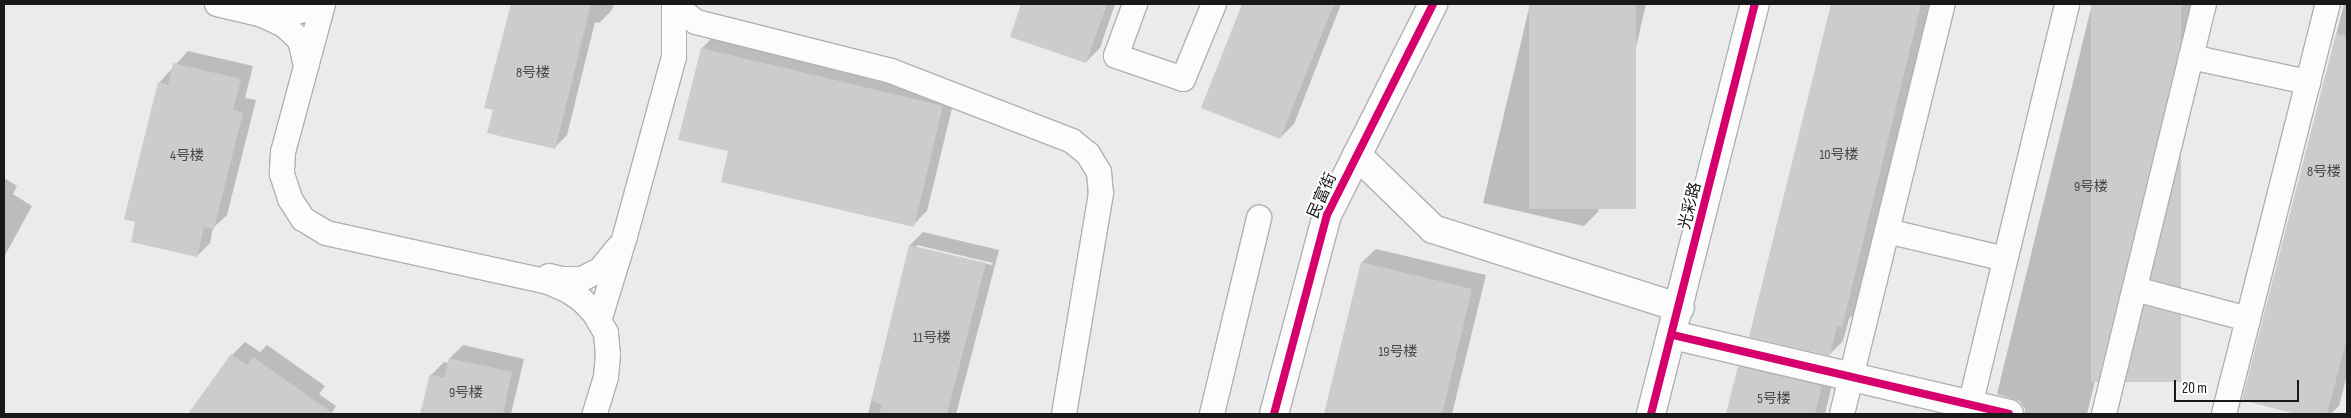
<!DOCTYPE html>
<meta charset="utf-8">
<style>
body{margin:0}
#map{position:relative;width:2351px;height:418px;overflow:hidden;background:#e9ebed;font-family:"Sofia Sans Condensed","Noto Sans SC",sans-serif}
div>[style]{position:absolute}
[style*='--x']{left:calc(var(--x)*1px);top:calc(var(--y)*1px);width:calc(var(--w)*1px);rotate:calc(var(--a)*1deg)}
.shadow>*{inset:0;background:#0003}
.building>*{inset:0;background:#cbccce;transform-origin:0 0}
.roads{filter:drop-shadow(1px 0 #afb1b2) drop-shadow(-1px 0 #afb1b2) drop-shadow(0 1px #afb1b2) drop-shadow(0 -1px #afb1b2)}
.service>*{height:24px;margin:-12px;padding:0 12px;transform-origin:12px;border-radius:12px;background:#fcfcfc}
.minor>*{height:28px;margin:-14px;padding:0 14px;transform-origin:14px;border-radius:14px;background:#fcfcfc}
.tertiary>*{height:28px;margin:-14px;padding:0 14px;transform-origin:14px;border-radius:14px;background:#fcfcfc}
.cycleway>*{height:8px;margin:-4px;padding:0 4px;transform-origin:4px;border-radius:4px;background:#d6006c}
span{translate:-50% -50%;white-space:nowrap;text-align:center;line-height:1.15;-webkit-text-stroke:4px #fff;paint-order:stroke}
.number-label{font-size:14px;color:#454648}
.number-label span{-webkit-text-stroke-width:0}
.street-label{font-size:16px;color:#18191b}
.frame{position:absolute;inset:0;border:5px solid #18191b;pointer-events:none}
.scale{position:absolute;left:2174px;top:380px;width:125px;height:22px;box-sizing:border-box;border:2px solid #18191b;border-top:0;padding-left:6px;font-size:15px;line-height:18px;white-space:nowrap;color:#18191b;-webkit-text-stroke:4px #fff;paint-order:stroke}
</style>
<div id="map">
<div class="shadow">
<div style="clip-path:polygon(512px 4px,614px 4px,612px 10px,599px 23px,595px 22px,567px 135px,554px 148px,494px 109px,486px 107px)"></div>
<div style="clip-path:polygon(1023px 4px,1115px 4px,1100px 48px,1086px 62px,1012px 36px)"></div>
<div style="clip-path:polygon(1244px 4px,1341px 4px,1294px 124px,1280px 138px,1203px 107px)"></div>
<div style="clip-path:polygon(1530px 4px,1646px 4px,1598px 212px,1584px 226px,1483px 203px)"></div>
<div style="clip-path:polygon(1832px 4px,1931px 4px,1856px 312px,1849px 319px,1843px 341px,1830px 354px,1751px 336px)"></div>
<div style="clip-path:polygon(2092px 4px,2191px 4px,2100px 376px,2095px 381px,2087px 414px,2025px 414px,2025px 409px,2020px 401px,1997px 394px)"></div>
<div style="clip-path:polygon(2344px 4px,2347px 4px,2347px 375px,2339px 406px,2331px 414px,2301px 414px,2243px 399px)"></div>
<div style="clip-path:polygon(716px 34px,956px 92px,927px 211px,913px 225px,730px 150px,702px 48px)"></div>
<div style="clip-path:polygon(188px 51px,253px 66px,245px 98px,256px 100px,227px 215px,213px 228px,210px 243px,197px 256px,159px 83px)"></div>
<div style="clip-path:polygon(4px 178px,17px 186px,13px 194px,32px 206px,4px 257px)"></div>
<div style="clip-path:polygon(evenodd,923px 232px,999px 250px,956px 414px,868px 414px,910px 245px,923px 232px,917px 245px,993px 263px,992px 265px,917px 248px,917px 245px)"></div>
<div style="clip-path:polygon(1376px 249px,1486px 275px,1452px 414px,1325px 414px,1362px 262px)"></div>
<div style="clip-path:polygon(245px 342px,260px 352px,267px 345px,325px 386px,319px 394px,336px 406px,331px 414px,190px 414px,232px 355px)"></div>
<div style="clip-path:polygon(463px 345px,524px 359px,511px 414px,421px 414px,431px 375px,444px 362px,449px 363px,450px 358px)"></div>
<div style="clip-path:polygon(1754px 353px,1835px 372px,1825px 414px,1728px 414px,1740px 367px)"></div>
</div>
<div class="building">
<div style="clip-path:polygon(511px 4px,591px 4px,555px 149px,487px 133px,493px 110px,484px 108px)"></div>
<div style="clip-path:polygon(1021px 4px,1107px 4px,1086px 63px,1010px 37px)"></div>
<div style="clip-path:polygon(1242px 4px,1334px 4px,1280px 139px,1201px 108px)"></div>
<div style="left:1529px;top:4px;width:107px;height:205px"></div>
<div style="clip-path:polygon(1831px 4px,1921px 4px,1842px 328px,1837px 326px,1830px 356px,1749px 337px)"></div>
<div style="left:2091px;top:4px;width:90px;height:378px"></div>
<div style="clip-path:polygon(2336px 34px,2347px 36px,2347px 338px,2327px 414px,2296px 414px,2242px 400px)"></div>
<div style="clip-path:polygon(701px 48px,943px 106px,914px 227px,721px 182px,728px 151px,678px 140px)"></div>
<div style="clip-path:polygon(173px 63px,241px 79px,233px 110px,243px 113px,214px 229px,204px 227px,197px 257px,131px 242px,135px 222px,124px 219px,158px 82px,168px 85px)"></div>
<div style="clip-path:polygon(909px 245px,986px 263px,947px 414px,879px 414px,882px 404px,871px 401px)"></div>
<div style="clip-path:polygon(1361px 262px,1472px 289px,1442px 414px,1324px 414px)"></div>
<div style="clip-path:polygon(231px 354px,247px 365px,253px 357px,334px 414px,188px 414px)"></div>
<div style="clip-path:polygon(449px 358px,512px 372px,503px 414px,420px 414px,430px 374px,444px 378px)"></div>
<div style="clip-path:polygon(1738px 366px,1822px 386px,1815px 414px,1726px 414px)"></div>
</div>
<div class="roads">
<div class="service">
<div style="--x:217;--y:4;--w:47;--a:13.4"></div>
<div style="--x:323;--y:4;--w:153;--a:105.1"></div>
<div style="--x:283;--y:152;--w:22;--a:93"></div>
<div style="--x:282;--y:174;--w:26;--a:72"></div>
<div style="--x:290;--y:199;--w:24;--a:57"></div>
<div style="--x:303;--y:219;--w:27;--a:31"></div>
<div style="--x:326;--y:233;--w:227;--a:12.4"></div>
<div style="--x:548;--y:282;--w:21;--a:23"></div>
<div style="--x:567;--y:290;--w:18;--a:34"></div>
<div style="--x:582;--y:300;--w:19;--a:47"></div>
<div style="--x:595;--y:314;--w:22;--a:60"></div>
<div style="--x:606;--y:333;--w:21;--a:85"></div>
<div style="--x:608;--y:354;--w:23;--a:95"></div>
<div style="--x:606;--y:377;--w:39;--a:107"></div>
<div style="--x:1135;--y:4;--w:55;--a:110.1"></div>
<div style="--x:1116;--y:56;--w:71;--a:18.9"></div>
<div style="--x:1183;--y:79;--w:81;--a:-67.5"></div>
<div style="--x:675;--y:5;--w:27;--a:39"></div>
<div style="--x:696;--y:22;--w:201;--a:14.1"></div>
<div style="--x:891;--y:71;--w:194;--a:21.1"></div>
<div style="--x:1072;--y:141;--w:21;--a:39"></div>
<div style="--x:1088;--y:154;--w:21;--a:59"></div>
<div style="--x:1099;--y:172;--w:21;--a:85"></div>
<div style="--x:1101;--y:193;--w:224;--a:99.5"></div>
<div style="--x:2191;--y:57;--w:120;--a:12.1"></div>
<div style="--x:306;--y:66;--w:27;--a:-103"></div>
<div style="--x:300;--y:40;--w:22;--a:-137"></div>
<div style="--x:284;--y:25;--w:23;--a:-155"></div>
<div style="--x:263;--y:15;--w:24;--a:0"></div>
<div style="--x:287;--y:15;--w:17;--a:-17"></div>
<div style="--x:303;--y:10;--w:9;--a:-41"></div>
<div style="--x:1887;--y:231;--w:121;--a:13.3"></div>
<div style="--x:549;--y:276;--w:13;--a:13"></div>
<div style="--x:562;--y:279;--w:20;--a:0"></div>
<div style="--x:582;--y:279;--w:20;--a:-27"></div>
<div style="--x:600;--y:270;--w:28;--a:-51"></div>
<div style="--x:2135;--y:289;--w:117;--a:14.9"></div>
<div style="--x:599;--y:321;--w:89;--a:-73"></div>
<div style="--x:625;--y:236;--w:186;--a:-74.7"></div>
<div style="--x:674;--y:57;--w:53;--a:-90"></div>
<div style="--x:1212;--y:414;--w:202;--a:-76.5"></div>
<div style="--x:1842;--y:414;--w:422;--a:-76.2"></div>
<div style="--x:1968;--y:414;--w:422;--a:-76.4"></div>
<div style="--x:2104;--y:414;--w:422;--a:-76.3"></div>
<div style="--x:2224;--y:414;--w:423;--a:-75.8"></div>
</div>
<div class="minor">
<div style="--x:1357;--y:155;--w:106;--a:44.2"></div>
<div style="--x:1433;--y:229;--w:259;--a:17.7"></div>
<div style="--x:1673;--y:335;--w:345;--a:13.2"></div>
<div style="--x:1274;--y:414;--w:206;--a:-75.1"></div>
<div style="--x:1327;--y:215;--w:236;--a:-63.3"></div>
</div>
<div class="tertiary">
<div style="--x:1651;--y:414;--w:423;--a:-75.8"></div>
</div>
</div>
<div class="cycleway">
<div style="--x:1673;--y:335;--w:345;--a:13.2"></div>
<div style="--x:1274;--y:414;--w:206;--a:-75.1"></div>
<div style="--x:1327;--y:215;--w:236;--a:-63.3"></div>
<div style="--x:1651;--y:414;--w:423;--a:-75.8"></div>
</div>
<div class="number-label">
<span style="left:533px;top:73px">8号楼</span>
<span style="left:1839px;top:155px">10号楼</span>
<span style="left:187px;top:156px">4号楼</span>
<span style="left:2324px;top:172px">8号楼</span>
<span style="left:2091px;top:187px">9号楼</span>
<span style="left:932px;top:338px">11号楼</span>
<span style="left:1398px;top:352px">19号楼</span>
<span style="left:466px;top:393px">9号楼</span>
<span style="left:1774px;top:399px">5号楼</span>
</div>
<div class="street-label">
<span style="left:1323px;top:196px;rotate:-66deg">民富街</span>
<span style="left:1691px;top:206px;rotate:-76deg">光彩路</span>
</div>
<div class="frame"></div>
<div class="scale">20 m</div>
</div>
